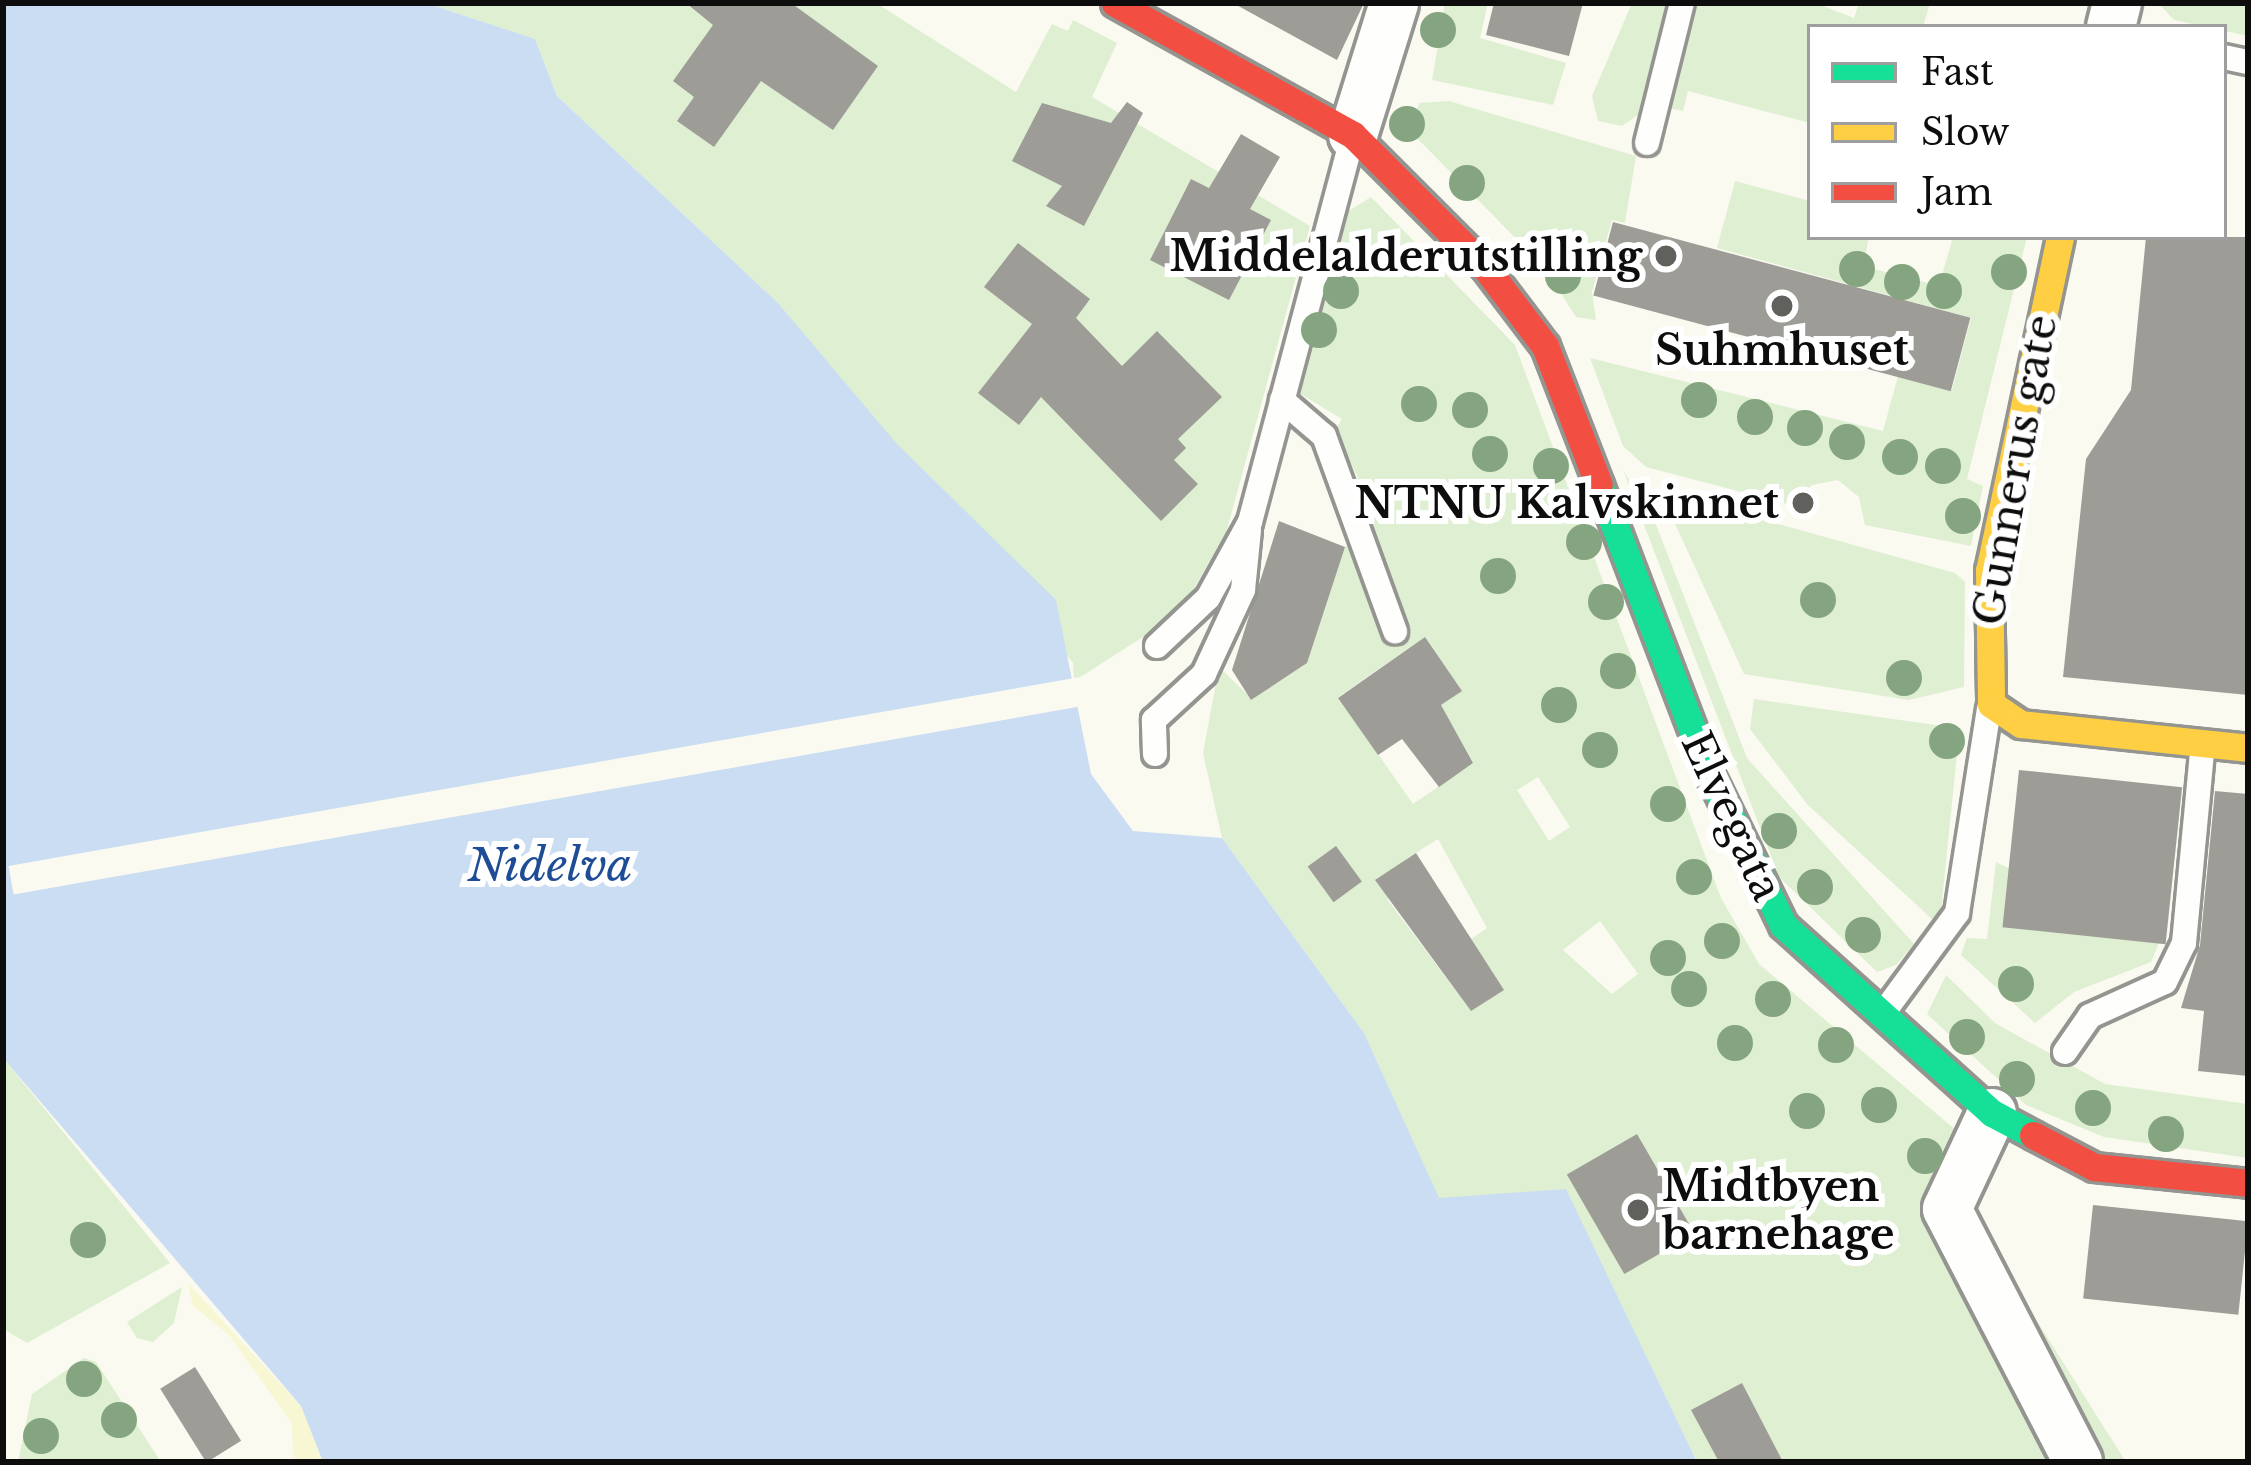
<!DOCTYPE html>
<style>
body{margin:0}
#map{position:relative;width:2251px;height:1465px;overflow:hidden;background:#fafaf1;font-family:"Libre Baskerville",serif}
div>[style]{position:absolute}
[style*='--x']{left:calc(var(--x)*1px);top:calc(var(--y)*1px);width:calc(var(--w)*1px);rotate:calc(var(--a)*1deg)}
.green>*{inset:0;background:#dfefd2}
.sand>*{inset:0;background:#f8f7d4}
.water>*{inset:0;background:#caddf2}
.pier>*{inset:0;background:#fafaf1;transform-origin:0 0}
.building>*{inset:0;background:#9d9c97;transform-origin:0 0}
.roads{filter:drop-shadow(3px 0 #949490) drop-shadow(-3px 0 #949490) drop-shadow(0 3px #949490) drop-shadow(0 -3px #949490)}
.lane>*{height:24px;margin:-12px;padding:0 12px;transform-origin:12px;border-radius:12px;background:#fefefd}
.street>*{height:48px;margin:-24px;padding:0 24px;transform-origin:24px;border-radius:24px;background:#fefefd}
.fast>*{height:27px;margin:-13.5px;padding:0 13.5px;transform-origin:13.5px;border-radius:13.5px;background:#16e098}
.slow>*{height:27px;margin:-13.5px;padding:0 13.5px;transform-origin:13.5px;border-radius:13.5px;background:#ffcf43}
.jam>*{height:27px;margin:-13.5px;padding:0 13.5px;transform-origin:13.5px;border-radius:13.5px;background:#f24e42}
.trees>*{width:36px;height:36px;margin:-18px;border-radius:50%;background:#84a57f}
.dots>*{width:33px;height:33px;translate:-50% -50%;box-sizing:border-box;border:6px solid #fff;border-radius:50%}
span{translate:-50% -50%;white-space:nowrap;text-align:center;line-height:1.15;-webkit-text-stroke:12px #fff;paint-order:stroke}
.poi-label{font-size:42px;color:#0d0d0d;font-weight:700}
.right{translate:-100% -50%;text-align:right}
.left{translate:0 -50%;text-align:left}
.street-label{font-size:42px;color:#0d0d0d}
.water-label{font-size:45px;color:#1e4c96;font-style:italic}
.frame{position:absolute;inset:0;border:6px solid #0d0d0d;pointer-events:none}
.legend{position:absolute;left:1807px;top:24px;width:420px;height:216px;box-sizing:border-box;background:#fff;border:3px solid #9e9e9e;margin:0;padding:15px 21px;list-style:none;font-size:36px;color:#0d0d0d}
.legend li{display:flex;align-items:center;gap:24px;height:60px}
.legend b{width:60px;border:3px solid #9e9e9e}
</style>
<div id="map">
<div class="green">
<div style="clip-path:polygon(426px 3px,876px 3px,1016px 92px,1052px 24px,1068px 31px,1073px 20px,1117px 43px,1092px 97px,1310px 226px,1226px 533px,1179px 614px,1074px 681px,1073px 663px,778px 303px,557px 96px,535px 39px)"></div>
<div style="clip-path:polygon(1445px 3px,1488px 3px,1480px 38px,1566px 63px,1553px 105px,1432px 80px)"></div>
<div style="clip-path:polygon(1632px 3px,1673px 3px,1644px 111px,1622px 126px,1598px 121px,1592px 96px)"></div>
<div style="clip-path:polygon(1698px 3px,1815px 3px,1854px 18px,1859px 3px,1930px 3px,1923px 27px,1810px 27px,1810px 123px,1688px 91px,1683px 111px,1669px 108px)"></div>
<div style="clip-path:polygon(2158px 3px,2248px 3px,2248px 36px,2174px 20px)"></div>
<div style="clip-path:polygon(1449px 101px,1636px 156px,1625px 223px,1612px 220px,1592px 292px,1596px 320px,1576px 317px,1543px 266px,1412px 133px,1419px 103px)"></div>
<div style="clip-path:polygon(1735px 181px,1810px 201px,1810px 237px,1869px 237px,1863px 266px,1939px 286px,1953px 237px,2027px 237px,1967px 479px,1983px 486px,1971px 546px,1865px 525px,1859px 497px,1838px 480px,1812px 485px,1791px 505px,1646px 467px,1623px 446px,1590px 358px,1883px 431px,1898px 376px,1952px 390px,1971px 318px,1717px 248px)"></div>
<div style="clip-path:polygon(evenodd,1371px 197px,1515px 345px,1721px 898px,1759px 964px,1957px 1131px,1942px 1161px,1957px 1194px,2126px 1462px,1697px 1462px,1566px 1190px,1439px 1199px,1364px 1033px,1222px 838px,1203px 753px,1219px 667px,1252px 699px,1303px 666px,1345px 547px,1371px 535px,1368px 498px,1335px 431px,1342px 419px,1299px 393px,1344px 214px,1371px 197px,1425px 637px,1461px 691px,1437px 708px,1473px 763px,1413px 804px,1338px 697px,1425px 637px,1371px 197px,1538px 777px,1570px 827px,1549px 841px,1517px 790px,1538px 777px,1371px 197px,1438px 839px,1487px 928px,1471px 939px,1471px 1011px,1387px 899px,1412px 882px,1406px 859px,1438px 839px,1371px 197px,1600px 921px,1638px 974px,1612px 994px,1563px 950px,1600px 921px)"></div>
<div style="clip-path:polygon(1623px 470px,1655px 522px,1747px 758px,1914px 944px,1896px 965px,1877px 972px,1779px 877px)"></div>
<div style="clip-path:polygon(1680px 497px,1955px 573px,1965px 582px,1964px 687px,1909px 700px,1744px 674px,1666px 504px)"></div>
<div style="clip-path:polygon(1754px 699px,1949px 727px,1958px 744px,1941px 911px,1932px 919px,1807px 804px,1750px 729px)"></div>
<div style="clip-path:polygon(1996px 862px,2159px 943px,2151px 962px,2074px 992px,2035px 1023px,1961px 955px,1967px 938px,1987px 939px)"></div>
<div style="clip-path:polygon(1946px 975px,1995px 1023px,2105px 1084px,2248px 1104px,2248px 1158px,2104px 1137px,2026px 1105px,1927px 1014px)"></div>
<div style="clip-path:polygon(3px 1058px,170px 1263px,27px 1343px,3px 1329px)"></div>
<div style="clip-path:polygon(182px 1287px,174px 1323px,153px 1342px,137px 1338px,127px 1322px)"></div>
<div style="clip-path:polygon(84px 1358px,96px 1362px,161px 1462px,18px 1462px,32px 1394px)"></div>
</div>
<div class="sand">
<div style="clip-path:polygon(188px 1283px,301px 1406px,323px 1462px,293px 1462px,292px 1424px,230px 1336px,193px 1306px)"></div>
</div>
<div class="water">
<div style="clip-path:polygon(3px 3px,426px 3px,535px 39px,557px 96px,778px 303px,896px 443px,1056px 600px,1091px 774px,1133px 831px,1222px 838px,1364px 1033px,1439px 1198px,1566px 1189px,1697px 1462px,323px 1462px,301px 1406px,3px 1058px)"></div>
</div>
<div class="pier">
<div style="left:1080px;top:677px;width:29px;height:1088px;rotate:80deg"></div>
</div>
<div class="building">
<div style="clip-path:polygon(686px 3px,791px 3px,878px 66px,833px 130px,761px 81px,714px 147px,677px 121px,694px 97px,673px 81px,713px 25px)"></div>
<div style="clip-path:polygon(1233px 3px,1364px 3px,1337px 60px)"></div>
<div style="clip-path:polygon(1494px 3px,1583px 3px,1569px 56px,1486px 35px)"></div>
<div style="clip-path:polygon(1127px 102px,1143px 113px,1084px 226px,1046px 206px,1062px 186px,1012px 161px,1042px 103px,1111px 123px)"></div>
<div style="clip-path:polygon(1241px 134px,1280px 157px,1250px 209px,1271px 220px,1229px 300px,1150px 260px,1191px 179px,1209px 188px)"></div>
<div style="left:1613px;top:222px;width:370px;height:76px;rotate:15deg"></div>
<div style="clip-path:polygon(2146px 237px,2248px 237px,2248px 695px,2063px 677px,2086px 459px,2131px 390px)"></div>
<div style="clip-path:polygon(1018px 243px,1090px 299px,1076px 318px,1122px 366px,1157px 331px,1222px 397px,1178px 439px,1186px 448px,1174px 460px,1198px 484px,1161px 521px,1041px 397px,1019px 425px,978px 393px,1032px 324px,984px 287px)"></div>
<div style="clip-path:polygon(1279px 521px,1345px 547px,1307px 663px,1251px 700px,1232px 670px)"></div>
<div style="clip-path:polygon(1425px 637px,1462px 691px,1441px 705px,1473px 763px,1439px 787px,1402px 739px,1378px 755px,1338px 698px)"></div>
<div style="left:2019px;top:770px;width:164px;height:158px;rotate:6deg"></div>
<div style="clip-path:polygon(2215px 791px,2248px 794px,2248px 1076px,2198px 1071px,2204px 1011px,2181px 1008px,2200px 945px)"></div>
<div style="left:1336px;top:846px;width:44px;height:35px;rotate:54deg"></div>
<div style="clip-path:polygon(1416px 853px,1504px 990px,1471px 1011px,1375px 880px)"></div>
<div style="left:1637px;top:1134px;width:115px;height:81px;rotate:60deg"></div>
<div style="left:2093px;top:1205px;width:156px;height:94px;rotate:6deg"></div>
<div style="left:195px;top:1367px;width:87px;height:41px;rotate:58deg"></div>
<div style="clip-path:polygon(1742px 1383px,1783px 1462px,1719px 1462px,1691px 1410px)"></div>
</div>
<div class="roads">
<div class="lane">
<div style="--x:2224;--y:57;--w:25;--a:12"></div>
<div style="--x:1647;--y:143;--w:144;--a:-76"></div>
<div style="--x:1282;--y:400;--w:55;--a:40.6"></div>
<div style="--x:1324;--y:436;--w:208;--a:70"></div>
<div style="--x:1157;--y:646;--w:70;--a:-43.3"></div>
<div style="--x:1208;--y:598;--w:87;--a:-61.1"></div>
<div style="--x:1250;--y:522;--w:392;--a:-75.1"></div>
<div style="--x:1155;--y:754;--w:34;--a:-92"></div>
<div style="--x:1154;--y:720;--w:68;--a:-42.6"></div>
<div style="--x:1204;--y:674;--w:93;--a:-65.1"></div>
<div style="--x:1243;--y:590;--w:60;--a:-84.3"></div>
<div style="--x:1884;--y:1012;--w:123;--a:-53.6"></div>
<div style="--x:1957;--y:913;--w:206;--a:-81.1"></div>
<div style="--x:2065;--y:1052;--w:44;--a:-55.2"></div>
<div style="--x:2090;--y:1016;--w:82;--a:-24.4"></div>
<div style="--x:2165;--y:982;--w:43;--a:-64"></div>
<div style="--x:2184;--y:943;--w:201;--a:-84.6"></div>
</div>
<div class="street">
<div style="--x:2111;--y:27;--w:25;--a:-76"></div>
<div style="--x:1353;--y:135;--w:138;--a:-72.7"></div>
<div style="--x:1992;--y:1113;--w:106;--a:115.1"></div>
<div style="--x:1947;--y:1209;--w:285;--a:62.6"></div>
</div>
<div class="fast">
<div style="--x:1599;--y:485;--w:311;--a:69.1"></div>
<div style="--x:1710;--y:775;--w:167;--a:64"></div>
<div style="--x:1783;--y:925;--w:281;--a:42"></div>
<div style="--x:1992;--y:1113;--w:47;--a:28.2"></div>
</div>
<div class="slow">
<div style="--x:2060;--y:237;--w:340;--a:102"></div>
<div style="--x:1989;--y:570;--w:134;--a:89.1"></div>
<div style="--x:1991;--y:704;--w:36;--a:34"></div>
<div style="--x:2021;--y:724;--w:228;--a:6"></div>
</div>
<div class="jam">
<div style="--x:1115;--y:3;--w:272;--a:29"></div>
<div style="--x:1353;--y:135;--w:187;--a:45"></div>
<div style="--x:1485;--y:267;--w:99;--a:52.8"></div>
<div style="--x:1545;--y:346;--w:149;--a:68.8"></div>
<div style="--x:2033;--y:1135;--w:69;--a:27.7"></div>
<div style="--x:2094;--y:1167;--w:155;--a:5.9"></div>
</div>
</div>
<div class="trees">
<div style="left:1438px;top:30px"></div>
<div style="left:1407px;top:124px"></div>
<div style="left:1467px;top:183px"></div>
<div style="left:1857px;top:269px"></div>
<div style="left:2009px;top:272px"></div>
<div style="left:1563px;top:276px"></div>
<div style="left:1902px;top:282px"></div>
<div style="left:1341px;top:291px"></div>
<div style="left:1944px;top:291px"></div>
<div style="left:1319px;top:330px"></div>
<div style="left:1699px;top:400px"></div>
<div style="left:1419px;top:404px"></div>
<div style="left:1470px;top:410px"></div>
<div style="left:1755px;top:417px"></div>
<div style="left:1805px;top:428px"></div>
<div style="left:1847px;top:442px"></div>
<div style="left:1490px;top:454px"></div>
<div style="left:1900px;top:457px"></div>
<div style="left:1551px;top:466px"></div>
<div style="left:1943px;top:466px"></div>
<div style="left:1963px;top:516px"></div>
<div style="left:1584px;top:542px"></div>
<div style="left:1498px;top:576px"></div>
<div style="left:1818px;top:600px"></div>
<div style="left:1606px;top:602px"></div>
<div style="left:1618px;top:671px"></div>
<div style="left:1904px;top:678px"></div>
<div style="left:1559px;top:705px"></div>
<div style="left:1947px;top:741px"></div>
<div style="left:1600px;top:750px"></div>
<div style="left:1668px;top:804px"></div>
<div style="left:1779px;top:831px"></div>
<div style="left:1694px;top:877px"></div>
<div style="left:1815px;top:887px"></div>
<div style="left:1863px;top:935px"></div>
<div style="left:1722px;top:941px"></div>
<div style="left:1668px;top:958px"></div>
<div style="left:2016px;top:984px"></div>
<div style="left:1689px;top:989px"></div>
<div style="left:1773px;top:999px"></div>
<div style="left:1967px;top:1037px"></div>
<div style="left:1735px;top:1043px"></div>
<div style="left:1836px;top:1045px"></div>
<div style="left:2017px;top:1079px"></div>
<div style="left:1879px;top:1105px"></div>
<div style="left:2093px;top:1108px"></div>
<div style="left:1807px;top:1111px"></div>
<div style="left:2166px;top:1134px"></div>
<div style="left:1925px;top:1156px"></div>
<div style="left:88px;top:1240px"></div>
<div style="left:84px;top:1379px"></div>
<div style="left:119px;top:1420px"></div>
<div style="left:41px;top:1436px"></div>
</div>
<div class="dots">
<div style="left:1666px;top:256px;background:#60605d"></div>
<div style="left:1782px;top:306px;background:#60605d"></div>
<div style="left:1803px;top:503px;background:#60605d"></div>
<div style="left:1638px;top:1210px;background:#60605d"></div>
</div>
<div class="poi-label">
<span class="right" style="left:1642px;top:256px">Middelalderutstilling</span>
<span style="left:1782px;top:350px">Suhmhuset</span>
<span class="right" style="left:1779px;top:503px">NTNU Kalvskinnet</span>
<span class="left" style="left:1662px;top:1210px">Midtbyen<br>barnehage</span>
</div>
<div class="street-label">
<span style="left:2015px;top:470px;rotate:-80deg">Gunnerus gate</span>
<span style="left:1732px;top:816px;rotate:65deg">Elvegata</span>
</div>
<div class="water-label">
<span style="left:550px;top:866px">Nidelva</span>
</div>
<div class="frame"></div>
<ul class="legend">
<li><b style="height:15px;background:#16e098"></b>Fast</li>
<li><b style="height:15px;background:#ffcf43"></b>Slow</li>
<li><b style="height:15px;background:#f24e42"></b>Jam</li>
</ul>
</div>
